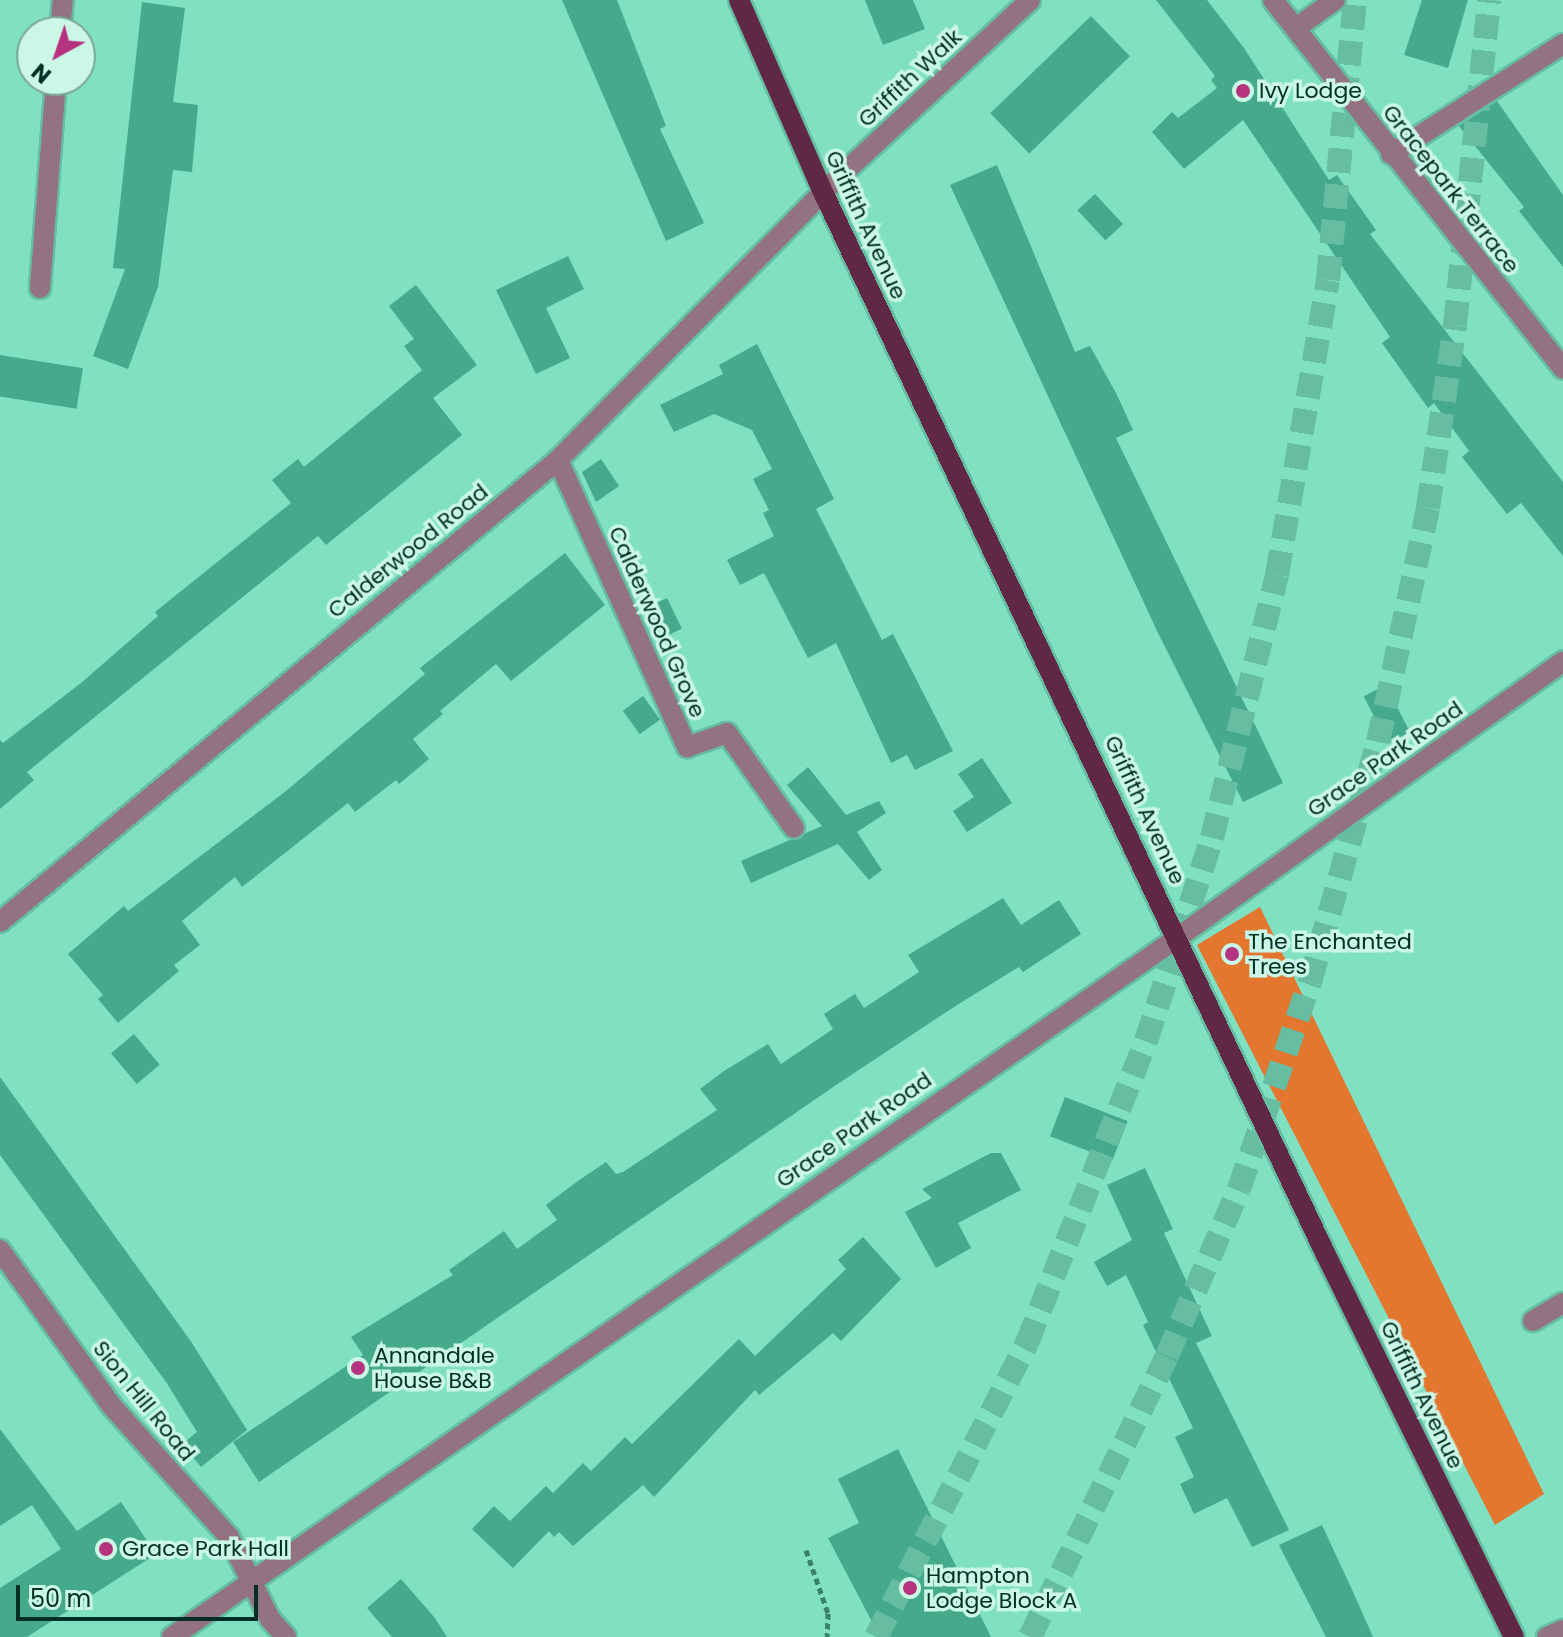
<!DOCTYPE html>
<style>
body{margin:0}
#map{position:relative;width:1563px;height:1637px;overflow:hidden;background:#7fe1c1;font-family:Poppins,sans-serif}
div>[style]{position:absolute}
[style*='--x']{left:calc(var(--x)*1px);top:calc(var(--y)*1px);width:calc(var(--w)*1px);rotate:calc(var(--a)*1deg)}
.forest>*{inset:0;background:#e3772f}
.building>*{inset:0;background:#45a98b;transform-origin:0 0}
.highway-tunnel>*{height:24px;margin-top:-12px;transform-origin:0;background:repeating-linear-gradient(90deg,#66bda1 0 24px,transparent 0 36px)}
.path>*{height:5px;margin-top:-2.5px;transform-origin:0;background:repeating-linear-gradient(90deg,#3b806b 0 6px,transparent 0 10px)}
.roads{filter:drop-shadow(2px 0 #66bda1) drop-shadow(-2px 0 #66bda1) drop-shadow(0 2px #66bda1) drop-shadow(0 -2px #66bda1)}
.minor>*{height:20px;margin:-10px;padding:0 10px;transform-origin:10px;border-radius:10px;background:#937281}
.major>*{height:20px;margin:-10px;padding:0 10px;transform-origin:10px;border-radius:10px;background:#602845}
.dots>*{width:22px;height:22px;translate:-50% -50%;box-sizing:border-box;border:4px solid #caf7e6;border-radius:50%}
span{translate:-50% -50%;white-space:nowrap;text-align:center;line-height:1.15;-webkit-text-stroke:7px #caf7e6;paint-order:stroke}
.street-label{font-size:22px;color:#022f23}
.poi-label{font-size:22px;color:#022f23}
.left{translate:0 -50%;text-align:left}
.north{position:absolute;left:16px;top:16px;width:80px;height:80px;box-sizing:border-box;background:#caf7e6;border:2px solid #7aa798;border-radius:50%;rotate:220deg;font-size:22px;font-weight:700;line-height:32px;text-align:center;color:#022f23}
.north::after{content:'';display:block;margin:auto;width:28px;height:36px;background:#b6347d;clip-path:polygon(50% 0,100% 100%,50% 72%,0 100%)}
.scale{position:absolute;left:16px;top:1585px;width:242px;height:36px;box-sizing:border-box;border:4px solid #022f23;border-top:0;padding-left:10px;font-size:24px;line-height:28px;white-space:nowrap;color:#022f23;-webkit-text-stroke:6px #caf7e6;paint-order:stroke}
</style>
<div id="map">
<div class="forest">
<div style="clip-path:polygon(1260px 907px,1544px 1494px,1495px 1525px,1197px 945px)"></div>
</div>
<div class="building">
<div style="clip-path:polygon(562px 0,617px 0,666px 126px,660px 129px,704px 223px,666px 241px)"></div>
<div style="clip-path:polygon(865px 0,913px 0,925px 29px,883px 45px)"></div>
<div style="clip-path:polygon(1156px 0,1207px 0,1244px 48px,1329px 180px,1337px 175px,1376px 230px,1370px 234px,1563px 482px,1563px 556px,1521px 503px,1507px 514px,1462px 457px,1469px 451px,1434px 403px,1428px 408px,1382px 343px,1390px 337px,1243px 120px,1184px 169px,1152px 132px,1172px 112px,1178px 118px,1217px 88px,1211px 80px,1215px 76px)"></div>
<div style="clip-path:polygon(1422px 0,1468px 0,1448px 68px,1404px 55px)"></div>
<div style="clip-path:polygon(142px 2px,185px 8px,173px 102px,198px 105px,192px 172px,173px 170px,158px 287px,128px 369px,93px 356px,125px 269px,113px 268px)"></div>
<div style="left:1091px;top:16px;width:56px;height:140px;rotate:46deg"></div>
<div style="clip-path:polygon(1497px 101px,1563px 195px,1563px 267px,1519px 211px,1524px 207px,1459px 126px)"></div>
<div style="clip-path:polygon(997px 165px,1075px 352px,1090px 346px,1117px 395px,1133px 430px,1116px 438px,1283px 783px,1243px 802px,1158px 633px,950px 185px)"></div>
<div style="left:1095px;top:194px;width:41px;height:24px;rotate:47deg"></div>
<div style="clip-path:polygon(568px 256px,584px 289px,546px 308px,570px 358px,536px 374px,496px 290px)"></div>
<div style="clip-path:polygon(416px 285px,477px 365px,433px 398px,462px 435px,326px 545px,318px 536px,27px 772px,34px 780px,0 809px,0 740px,3px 743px,81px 683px,158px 616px,155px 612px,291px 503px,272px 480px,298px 459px,304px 467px,422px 370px,404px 346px,414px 339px,389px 306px)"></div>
<div style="clip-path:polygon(757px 344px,834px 499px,816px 509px,882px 640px,893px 634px,953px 751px,915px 770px,907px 755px,891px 763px,836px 643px,808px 658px,764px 573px,740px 585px,727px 560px,774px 536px,763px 513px,769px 510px,753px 479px,772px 469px,752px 430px,714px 414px,674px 432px,660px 405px,723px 374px,719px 365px)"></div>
<div style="left:0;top:355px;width:84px;height:41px;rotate:9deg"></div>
<div style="clip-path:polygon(601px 459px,619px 486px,596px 502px,582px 472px)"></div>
<div style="clip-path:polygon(565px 553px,605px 605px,511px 681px,496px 664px,440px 711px,443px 714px,413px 739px,429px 759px,399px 784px,396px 780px,355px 812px,348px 803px,242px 887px,235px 877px,182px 921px,200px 945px,174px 965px,179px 971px,118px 1023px,98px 999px,103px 995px,68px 954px,124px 906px,128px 911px,286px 791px,425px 674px,420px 668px)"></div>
<div style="left:667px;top:598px;width:34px;height:27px;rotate:64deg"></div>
<div style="left:1386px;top:685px;width:53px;height:25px;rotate:63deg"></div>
<div style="left:643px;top:696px;width:29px;height:25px;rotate:54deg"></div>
<div style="clip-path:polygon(982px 758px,1012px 803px,967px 832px,953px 811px,974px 797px,958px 774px)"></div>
<div style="clip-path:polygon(808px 767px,846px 815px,879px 801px,886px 813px,857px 832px,882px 870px,869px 880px,838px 844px,751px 883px,741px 861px,822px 826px,787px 785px)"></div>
<div style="clip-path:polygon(1003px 898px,1021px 925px,1059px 900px,1081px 934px,1023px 972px,1019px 967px,957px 1005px,839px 1083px,259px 1482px,233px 1442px,363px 1355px,351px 1337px,453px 1275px,449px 1270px,504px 1231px,517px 1249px,557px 1220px,546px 1205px,575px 1183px,606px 1162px,616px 1174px,623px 1172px,717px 1110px,700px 1089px,724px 1071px,768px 1044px,781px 1064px,833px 1029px,824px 1014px,855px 994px,864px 1008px,919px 972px,908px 955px)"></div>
<div style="left:134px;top:1034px;width:40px;height:30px;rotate:50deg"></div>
<div style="clip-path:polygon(0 1077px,190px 1340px,247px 1430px,201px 1467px,182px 1444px,197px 1432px,166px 1382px,0 1155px)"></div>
<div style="left:1065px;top:1097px;width:67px;height:42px;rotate:21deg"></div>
<div style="clip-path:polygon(991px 1153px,1001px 1153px,1021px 1190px,958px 1223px,971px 1248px,936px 1268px,905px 1212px,932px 1198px,922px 1189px)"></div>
<div style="clip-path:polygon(1145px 1168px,1173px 1229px,1164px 1233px,1212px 1336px,1196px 1343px,1289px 1530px,1252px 1547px,1227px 1498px,1194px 1514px,1180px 1484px,1194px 1477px,1175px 1437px,1193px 1428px,1143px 1325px,1148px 1322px,1126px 1275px,1107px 1286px,1094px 1262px,1132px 1240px,1107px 1185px)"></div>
<div style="clip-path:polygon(863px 1237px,901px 1279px,841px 1341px,833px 1333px,759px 1395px,755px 1390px,654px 1497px,643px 1485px,573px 1546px,559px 1532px,554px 1537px,549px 1531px,513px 1568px,472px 1529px,494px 1506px,510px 1521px,546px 1486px,553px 1493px,583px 1463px,591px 1471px,625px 1437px,632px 1444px,739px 1339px,755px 1356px,846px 1269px,838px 1260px)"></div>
<div style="clip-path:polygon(0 1429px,77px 1531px,121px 1502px,156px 1554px,27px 1637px,0 1637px,0 1588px,61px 1549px,32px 1505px,0 1526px)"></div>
<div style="clip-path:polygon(898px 1449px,991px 1637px,880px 1637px,828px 1538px,859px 1523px,838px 1479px)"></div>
<div style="clip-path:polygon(1322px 1525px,1354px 1594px,1373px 1637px,1326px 1637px,1279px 1545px)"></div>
<div style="clip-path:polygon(401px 1579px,435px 1618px,447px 1637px,392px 1637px,367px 1608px)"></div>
</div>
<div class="highway-tunnel">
<div style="--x:876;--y:1637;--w:331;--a:-62.8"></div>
<div style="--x:1027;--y:1343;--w:325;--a:-68.5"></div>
<div style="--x:1146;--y:1041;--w:213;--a:-72"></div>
<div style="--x:1212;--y:838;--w:271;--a:-76.1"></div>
<div style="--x:1277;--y:575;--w:299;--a:-80.2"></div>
<div style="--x:1328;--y:280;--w:281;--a:-84.5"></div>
<div style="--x:1030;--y:1637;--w:313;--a:-64"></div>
<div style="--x:1167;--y:1356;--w:182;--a:-66.7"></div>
<div style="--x:1239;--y:1189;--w:219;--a:-71.1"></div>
<div style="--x:1310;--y:982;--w:249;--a:-74.2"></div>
<div style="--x:1378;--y:742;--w:239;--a:-77.9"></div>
<div style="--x:1428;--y:508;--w:185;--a:-81.6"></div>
<div style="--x:1455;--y:325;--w:327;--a:-84"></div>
</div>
<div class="path">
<div style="--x:806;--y:1550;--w:67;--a:70.8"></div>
<div style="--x:828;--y:1613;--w:24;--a:92"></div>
</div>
<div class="roads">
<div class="minor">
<div style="--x:1273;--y:0;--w:469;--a:51.8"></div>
<div style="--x:1296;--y:28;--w:48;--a:-35.7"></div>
<div style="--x:60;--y:32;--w:32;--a:-85"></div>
<div style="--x:1391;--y:154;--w:204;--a:-32.6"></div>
<div style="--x:40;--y:288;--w:209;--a:-85.6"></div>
<div style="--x:558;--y:460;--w:315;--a:65.8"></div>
<div style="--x:687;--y:747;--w:42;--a:-19.3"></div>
<div style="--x:727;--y:733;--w:116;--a:54.8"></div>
<div style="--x:0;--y:922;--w:724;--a:-39.62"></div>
<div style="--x:558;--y:460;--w:377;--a:-45.3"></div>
<div style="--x:823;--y:192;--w:282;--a:-42.8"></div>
<div style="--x:0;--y:1250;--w:191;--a:54.4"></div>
<div style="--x:111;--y:1405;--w:177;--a:48.2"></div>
<div style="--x:229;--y:1537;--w:92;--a:63.4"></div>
<div style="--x:270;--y:1619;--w:24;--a:48"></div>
<div style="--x:1533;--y:1321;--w:35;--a:-31"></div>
<div style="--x:172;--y:1637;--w:1224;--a:-34.82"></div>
<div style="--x:1177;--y:938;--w:475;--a:-35.6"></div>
<div style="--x:1547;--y:1637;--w:17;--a:-24"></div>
</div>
<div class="major">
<div style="--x:739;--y:0;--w:210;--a:66.4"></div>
<div style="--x:823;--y:192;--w:1174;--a:64.68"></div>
<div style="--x:1325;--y:1253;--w:428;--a:63.8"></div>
</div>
</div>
<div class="dots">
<div style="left:1243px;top:91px;background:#b6347d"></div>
<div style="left:1232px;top:954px;background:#b6347d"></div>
<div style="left:358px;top:1368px;background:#b6347d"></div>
<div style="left:106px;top:1549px;background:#b6347d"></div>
<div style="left:910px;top:1588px;background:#b6347d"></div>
</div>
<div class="street-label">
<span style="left:910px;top:78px;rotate:-43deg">Griffith Walk</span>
<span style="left:1451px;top:189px;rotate:52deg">Gracepark Terrace</span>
<span style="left:866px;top:225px;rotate:65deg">Griffith Avenue</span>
<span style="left:408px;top:551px;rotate:-39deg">Calderwood Road</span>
<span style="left:657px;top:622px;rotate:66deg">Calderwood Grove</span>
<span style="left:1385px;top:759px;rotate:-35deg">Grace Park Road</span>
<span style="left:1145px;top:810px;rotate:65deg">Griffith Avenue</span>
<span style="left:854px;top:1130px;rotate:-35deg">Grace Park Road</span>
<span style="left:1422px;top:1395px;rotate:64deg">Griffith Avenue</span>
<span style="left:144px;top:1401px;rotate:51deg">Sion Hill Road</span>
</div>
<div class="poi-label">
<span class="left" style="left:1259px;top:91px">Ivy Lodge</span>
<span class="left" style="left:1248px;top:954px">The Enchanted<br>Trees</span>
<span class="left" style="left:374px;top:1368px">Annandale<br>House B&amp;B</span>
<span class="left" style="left:122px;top:1549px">Grace Park Hall</span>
<span class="left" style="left:926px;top:1588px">Hampton<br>Lodge Block A</span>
</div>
<div class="north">N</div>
<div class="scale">50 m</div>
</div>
